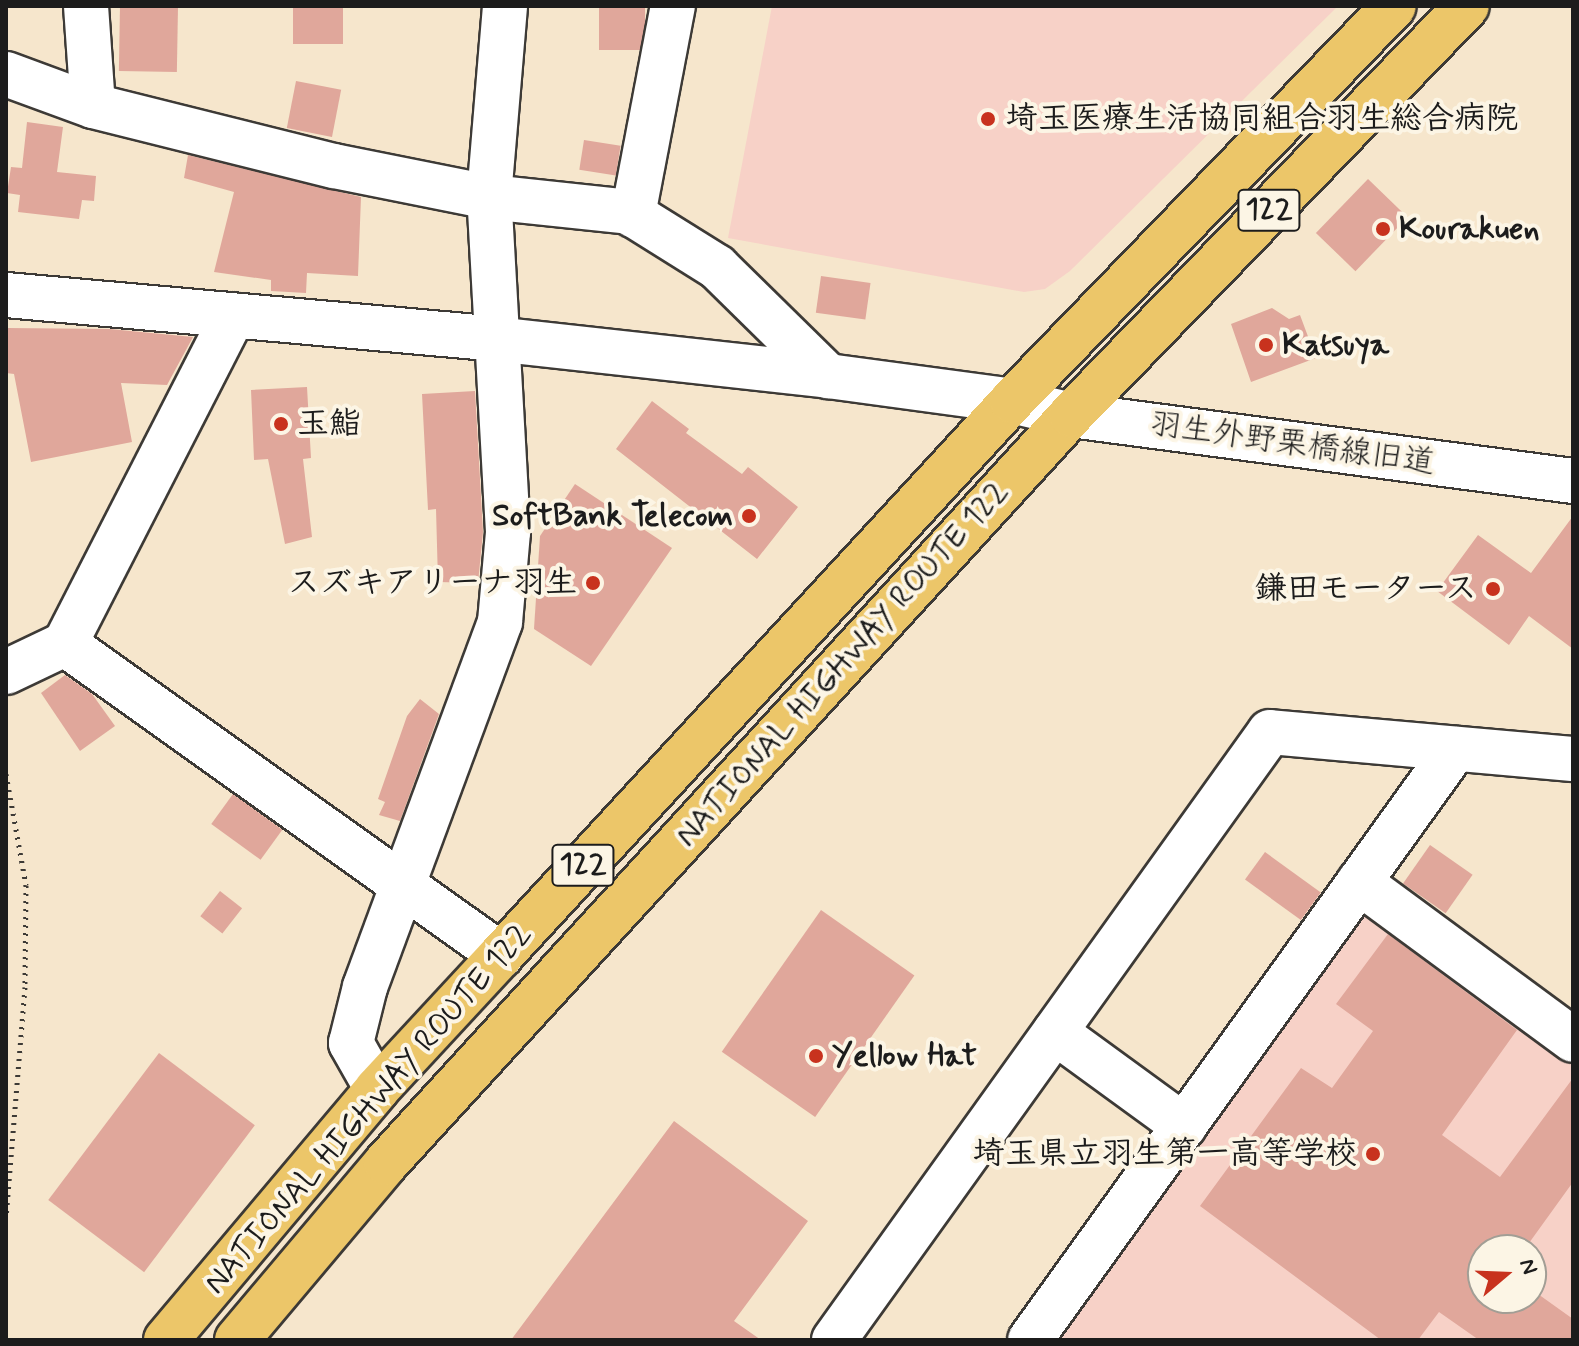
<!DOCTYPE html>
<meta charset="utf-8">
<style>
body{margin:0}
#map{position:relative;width:1579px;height:1346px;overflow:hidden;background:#f6e6cc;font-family:Mynerve,"Klee One",sans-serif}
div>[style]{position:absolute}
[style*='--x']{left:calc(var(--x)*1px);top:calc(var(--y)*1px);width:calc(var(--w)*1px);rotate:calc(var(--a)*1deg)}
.built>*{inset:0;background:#f7d1c7}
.building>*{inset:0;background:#e0a79b;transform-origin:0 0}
.path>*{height:5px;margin-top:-2.5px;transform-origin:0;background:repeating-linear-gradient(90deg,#3d3a36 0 2px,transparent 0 8px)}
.roads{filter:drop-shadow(2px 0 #3d3a36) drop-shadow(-2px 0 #3d3a36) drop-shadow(0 2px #3d3a36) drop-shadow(0 -2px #3d3a36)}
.minor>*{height:44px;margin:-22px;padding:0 22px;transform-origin:22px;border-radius:22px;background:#fff}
.highway>*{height:44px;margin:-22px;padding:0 22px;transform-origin:22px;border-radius:22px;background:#ecc669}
.dots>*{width:22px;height:22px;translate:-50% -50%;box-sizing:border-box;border:4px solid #fcf5e5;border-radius:50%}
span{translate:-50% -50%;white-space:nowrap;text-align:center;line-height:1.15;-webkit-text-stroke:8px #fcf5e5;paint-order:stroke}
.shield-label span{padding:2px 6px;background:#fcf5e5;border:2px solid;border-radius:6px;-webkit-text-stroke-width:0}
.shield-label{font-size:30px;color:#1c1c1c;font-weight:700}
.poi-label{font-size:32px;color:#1c1c1c;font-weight:700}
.left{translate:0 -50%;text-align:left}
.right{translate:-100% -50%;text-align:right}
.street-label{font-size:32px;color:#1c1c1c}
.frame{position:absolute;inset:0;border:8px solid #1c1c1c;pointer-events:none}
.north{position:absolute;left:1467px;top:1234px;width:80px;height:80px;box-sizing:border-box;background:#fcf5e5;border:2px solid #a29e95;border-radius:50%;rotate:71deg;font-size:22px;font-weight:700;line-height:32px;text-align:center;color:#1c1c1c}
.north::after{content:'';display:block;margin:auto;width:28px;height:36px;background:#c8321e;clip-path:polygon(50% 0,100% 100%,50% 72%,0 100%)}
</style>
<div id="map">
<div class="built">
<div style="clip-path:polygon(772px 6px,1338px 6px,1070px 271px,1045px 289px,1024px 292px,728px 238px)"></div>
<div style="clip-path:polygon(evenodd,1359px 900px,1573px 1059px,1573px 1340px,1037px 1340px,1359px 900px,1483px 1250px,1531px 1250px,1531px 1298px,1483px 1298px,1483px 1250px)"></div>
</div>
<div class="building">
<div style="left:120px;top:6px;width:58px;height:65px;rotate:1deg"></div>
<div style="left:293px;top:6px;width:50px;height:38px"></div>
<div style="left:599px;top:6px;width:46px;height:44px"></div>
<div style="left:296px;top:81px;width:46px;height:48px;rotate:11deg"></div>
<div style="clip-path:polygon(27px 122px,63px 127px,57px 172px,96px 176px,94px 201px,82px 200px,79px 219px,18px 212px,20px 195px,7px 193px,11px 167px,22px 168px)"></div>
<div style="left:584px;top:140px;width:37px;height:30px;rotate:9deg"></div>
<div style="clip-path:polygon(188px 155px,361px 197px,358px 276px,307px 273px,306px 293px,271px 291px,271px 280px,214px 272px,234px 192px,184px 178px)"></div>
<div style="left:1368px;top:179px;width:55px;height:75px;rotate:44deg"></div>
<div style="left:821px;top:276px;width:50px;height:37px;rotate:8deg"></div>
<div style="clip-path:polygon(1272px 308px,1289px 319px,1300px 315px,1316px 358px,1251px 382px,1231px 324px)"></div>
<div style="clip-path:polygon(8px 328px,110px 329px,193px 337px,167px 385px,121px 383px,132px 442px,31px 462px,14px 374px,6px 373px)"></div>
<div style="clip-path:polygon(307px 387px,311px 458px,303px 459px,312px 537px,285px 544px,268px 459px,254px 460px,251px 390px)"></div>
<div style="clip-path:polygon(475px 391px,483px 532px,478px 583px,438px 582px,436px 509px,428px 510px,422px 394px)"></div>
<div style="clip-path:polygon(652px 401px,689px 429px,686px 433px,742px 474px,748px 467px,798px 507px,757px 559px,616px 449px)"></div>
<div style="clip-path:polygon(575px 484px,672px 548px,591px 666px,534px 629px,540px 536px)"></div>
<div style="clip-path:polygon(1573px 516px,1573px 649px,1529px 616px,1509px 645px,1437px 591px,1478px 535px,1531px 573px)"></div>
<div style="clip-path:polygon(65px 675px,92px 694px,115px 726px,80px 751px,41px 693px)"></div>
<div style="clip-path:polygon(420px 699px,439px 714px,400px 821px,379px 815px,385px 802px,378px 799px,407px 716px)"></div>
<div style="left:233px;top:794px;width:61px;height:37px;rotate:36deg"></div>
<div style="left:1430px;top:845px;width:52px;height:47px;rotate:35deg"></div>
<div style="left:1265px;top:852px;width:69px;height:34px;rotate:36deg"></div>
<div style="left:220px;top:891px;width:28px;height:32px;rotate:38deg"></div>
<div style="left:821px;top:910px;width:114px;height:173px;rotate:35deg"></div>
<div style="clip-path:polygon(1388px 934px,1517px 1030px,1442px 1135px,1500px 1177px,1573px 1078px,1573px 1182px,1524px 1250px,1476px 1250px,1483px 1255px,1483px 1298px,1531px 1298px,1531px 1289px,1573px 1319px,1573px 1340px,1479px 1340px,1439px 1312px,1418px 1340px,1381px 1340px,1200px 1206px,1301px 1068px,1332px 1088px,1373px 1031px,1336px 1004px)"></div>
<div style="left:159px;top:1053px;width:120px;height:184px;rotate:37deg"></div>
<div style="clip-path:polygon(674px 1121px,808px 1221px,734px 1321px,761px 1340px,511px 1340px)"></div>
</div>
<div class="path">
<div style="--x:6;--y:774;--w:113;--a:79.8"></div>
<div style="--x:26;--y:885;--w:102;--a:90.6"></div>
<div style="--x:25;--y:987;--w:230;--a:94.7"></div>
</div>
<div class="roads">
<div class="minor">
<div style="--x:86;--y:6;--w:100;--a:86"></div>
<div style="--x:6;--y:74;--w:93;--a:20.2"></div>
<div style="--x:93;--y:106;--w:248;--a:14"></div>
<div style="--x:334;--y:166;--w:158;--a:11.3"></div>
<div style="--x:489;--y:197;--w:141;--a:6.1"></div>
<div style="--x:629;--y:212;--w:104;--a:32"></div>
<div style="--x:717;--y:267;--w:156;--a:44.5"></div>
<div style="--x:633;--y:215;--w:213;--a:-79.2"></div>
<div style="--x:6;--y:295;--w:491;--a:5.1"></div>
<div style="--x:495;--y:339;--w:335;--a:6.3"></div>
<div style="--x:828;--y:376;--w:186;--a:7.7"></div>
<div style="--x:1012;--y:401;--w:61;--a:13.3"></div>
<div style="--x:1071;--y:415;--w:506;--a:7.49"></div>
<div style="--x:65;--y:644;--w:536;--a:35.5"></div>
<div style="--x:6;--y:672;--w:65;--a:-25.4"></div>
<div style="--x:65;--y:644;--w:369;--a:-62.9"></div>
<div style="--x:1359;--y:882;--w:266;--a:36.4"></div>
<div style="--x:1055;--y:1032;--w:160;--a:36.1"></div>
<div style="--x:377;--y:1089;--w:53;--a:-119.5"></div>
<div style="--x:351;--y:1043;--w:58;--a:-76"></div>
<div style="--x:365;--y:987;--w:389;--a:-69.7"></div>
<div style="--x:500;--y:622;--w:90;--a:-84.9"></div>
<div style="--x:508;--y:532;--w:336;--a:-93.2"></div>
<div style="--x:489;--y:197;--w:192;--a:-85.2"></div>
<div style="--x:834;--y:1340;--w:748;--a:-54.36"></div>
<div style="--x:1270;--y:732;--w:304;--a:5.1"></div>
<div style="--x:1030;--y:1340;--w:728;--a:-54.28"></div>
</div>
<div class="highway">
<div style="--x:166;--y:1340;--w:328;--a:-49.9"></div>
<div style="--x:377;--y:1089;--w:183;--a:-47.2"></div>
<div style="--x:501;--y:955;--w:754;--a:-47.31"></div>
<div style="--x:1012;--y:401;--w:549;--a:-45.96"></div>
<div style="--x:237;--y:1340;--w:231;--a:-49.9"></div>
<div style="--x:386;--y:1163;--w:1014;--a:-47.52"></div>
<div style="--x:1071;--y:415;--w:569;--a:-45.93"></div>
</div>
</div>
<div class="dots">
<div style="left:988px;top:119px;background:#c8321e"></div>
<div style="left:1383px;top:229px;background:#c8321e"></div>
<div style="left:1266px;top:345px;background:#c8321e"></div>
<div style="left:281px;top:424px;background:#c8321e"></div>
<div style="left:749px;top:516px;background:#c8321e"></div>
<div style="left:593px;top:583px;background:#c8321e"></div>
<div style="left:1493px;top:589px;background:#c8321e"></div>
<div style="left:816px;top:1056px;background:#c8321e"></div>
<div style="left:1373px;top:1154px;background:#c8321e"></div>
</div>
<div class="shield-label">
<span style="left:1269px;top:210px">122</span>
<span style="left:583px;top:865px">122</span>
</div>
<div class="poi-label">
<span class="left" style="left:1006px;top:119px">埼玉医療生活協同組合羽生総合病院</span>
<span class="left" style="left:1399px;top:229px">Kourakuen</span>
<span class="left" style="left:1282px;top:345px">Katsuya</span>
<span class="left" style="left:297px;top:424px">玉鮨</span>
<span class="right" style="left:733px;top:516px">SoftBank Telecom</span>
<span class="right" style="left:577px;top:583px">スズキアリーナ羽生</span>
<span class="right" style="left:1477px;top:589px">鎌田モータース</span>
<span class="left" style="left:832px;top:1056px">Yellow Hat</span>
<span class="right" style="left:1357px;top:1154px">埼玉県立羽生第一高等学校</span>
</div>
<div class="street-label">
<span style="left:1292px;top:444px;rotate:8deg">羽生外野栗橋線旧道</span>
<span style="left:842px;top:664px;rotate:-48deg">NATIONAL HIGHWAY ROUTE 122</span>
<span style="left:368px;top:1109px;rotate:-49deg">NATIONAL HIGHWAY ROUTE 122</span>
</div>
<div class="frame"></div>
<div class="north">N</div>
</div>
